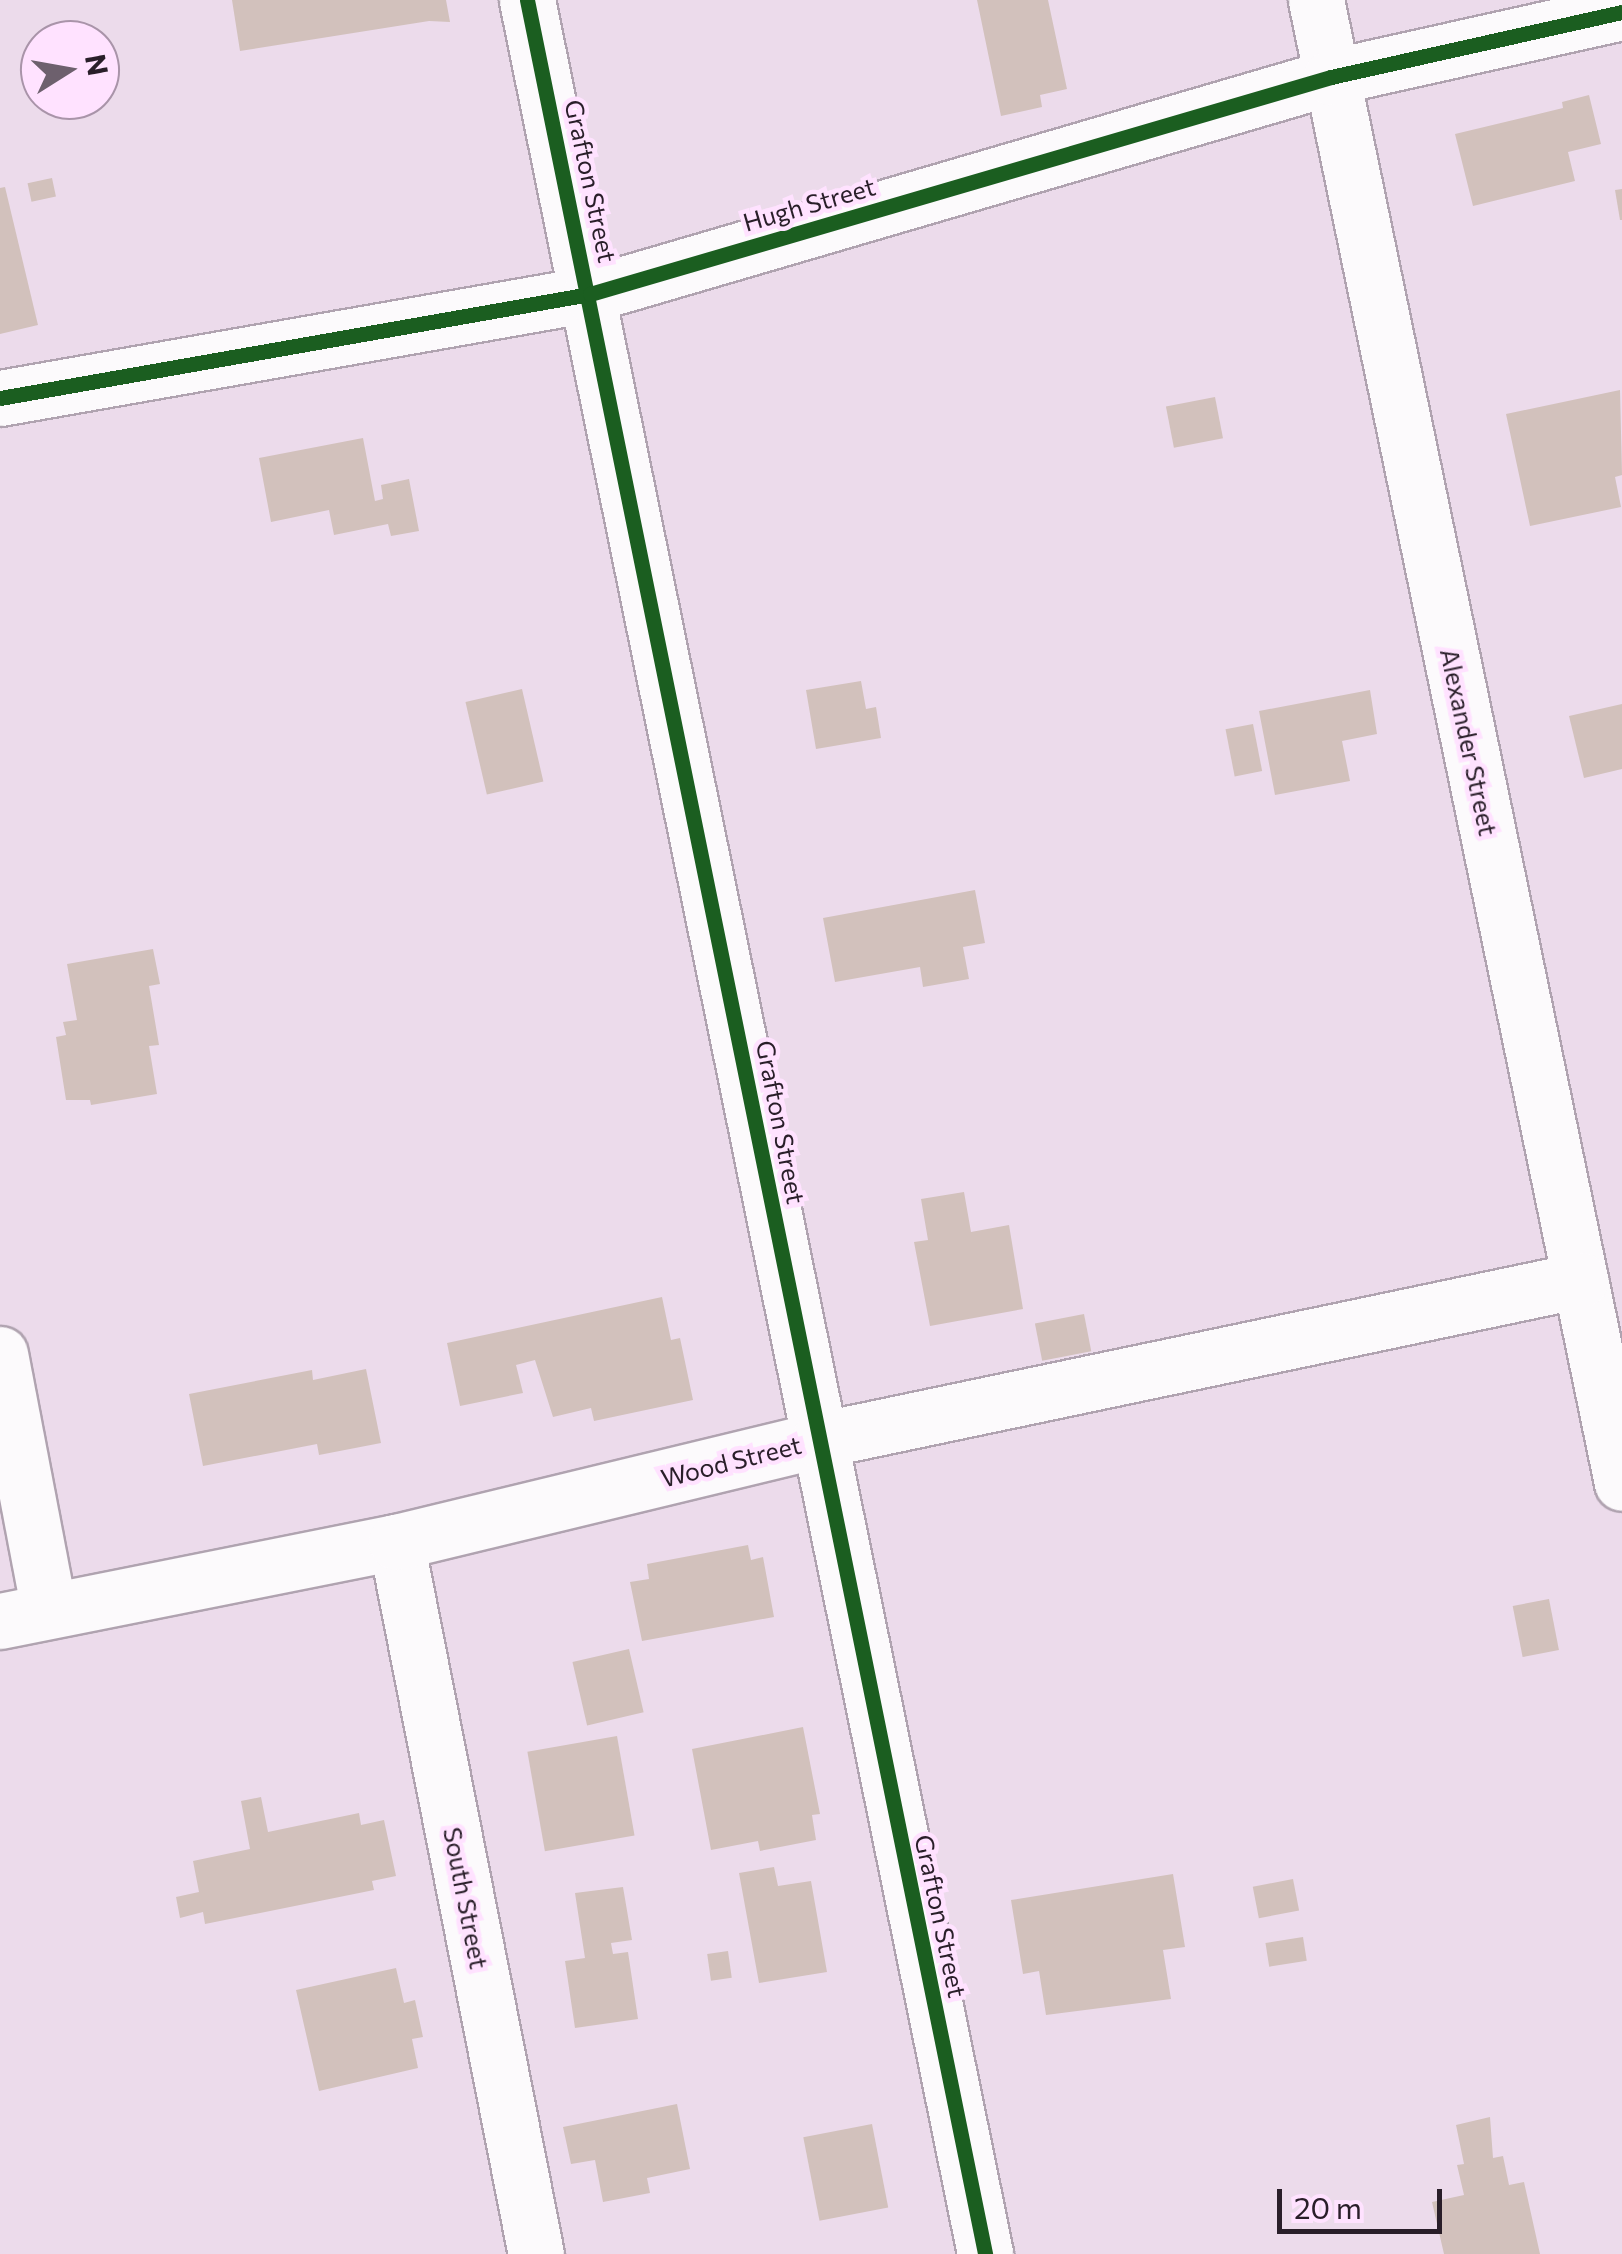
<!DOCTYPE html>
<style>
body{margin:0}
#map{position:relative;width:1622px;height:2254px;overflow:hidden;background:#ecdbeb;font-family:Commissioner,sans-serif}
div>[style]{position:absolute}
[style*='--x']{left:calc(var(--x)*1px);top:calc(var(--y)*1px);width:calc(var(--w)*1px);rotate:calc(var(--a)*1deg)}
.building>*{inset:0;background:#d2c1bc;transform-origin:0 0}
.roads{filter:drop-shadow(2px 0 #b0a3b0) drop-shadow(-2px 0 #b0a3b0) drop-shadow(0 2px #b0a3b0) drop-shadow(0 -2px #b0a3b0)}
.minor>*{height:55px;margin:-27.5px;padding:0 27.5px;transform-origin:27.5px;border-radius:27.5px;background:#fcfafc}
.cycleway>*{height:15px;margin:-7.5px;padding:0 7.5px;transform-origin:7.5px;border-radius:7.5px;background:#1b5e20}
span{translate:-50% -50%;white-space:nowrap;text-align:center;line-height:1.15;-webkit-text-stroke:9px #ffe2ff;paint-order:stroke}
.street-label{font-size:25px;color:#291e29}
.north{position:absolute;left:20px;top:20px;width:100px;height:100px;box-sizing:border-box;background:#ffe2ff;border:2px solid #a994a9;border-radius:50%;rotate:79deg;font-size:28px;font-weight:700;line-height:40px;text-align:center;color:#291e29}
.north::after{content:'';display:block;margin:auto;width:35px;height:45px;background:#6d606d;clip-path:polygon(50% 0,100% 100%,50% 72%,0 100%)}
.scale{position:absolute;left:1277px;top:2189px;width:165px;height:45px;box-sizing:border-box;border:5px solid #291e29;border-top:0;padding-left:12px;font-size:30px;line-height:35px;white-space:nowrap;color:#291e29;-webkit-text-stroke:8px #ffe2ff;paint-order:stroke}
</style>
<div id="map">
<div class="building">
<div style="clip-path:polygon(232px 0,446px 0,450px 22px,429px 21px,240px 51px)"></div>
<div style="clip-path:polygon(977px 0,1048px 0,1067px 89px,1040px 95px,1042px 107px,1001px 116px)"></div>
<div style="clip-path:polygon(1589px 95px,1601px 144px,1568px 152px,1575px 181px,1473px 206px,1455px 134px,1563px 108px,1562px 102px)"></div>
<div style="left:52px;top:178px;width:19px;height:25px;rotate:78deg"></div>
<div style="clip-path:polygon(5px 187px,38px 325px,0 334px,0 188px)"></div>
<div style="clip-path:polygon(1622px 189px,1622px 220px,1620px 220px,1615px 190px)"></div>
<div style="clip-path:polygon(1620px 390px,1622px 475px,1615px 477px,1621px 507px,1530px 526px,1506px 414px)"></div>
<div style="left:1215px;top:397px;width:42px;height:50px;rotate:79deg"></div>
<div style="clip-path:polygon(363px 438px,375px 501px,383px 499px,381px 485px,409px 479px,419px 531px,391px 536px,388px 524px,334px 535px,329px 510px,271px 522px,259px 458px)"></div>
<div style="clip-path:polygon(861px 681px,866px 709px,876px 707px,881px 738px,816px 749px,806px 690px)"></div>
<div style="left:522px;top:689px;width:95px;height:58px;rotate:77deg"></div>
<div style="clip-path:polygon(1370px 690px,1377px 734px,1342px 741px,1350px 781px,1275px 795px,1259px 711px)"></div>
<div style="clip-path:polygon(1622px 704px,1622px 769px,1584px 778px,1569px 716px)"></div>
<div style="left:1253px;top:724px;width:48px;height:28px;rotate:79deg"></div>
<div style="clip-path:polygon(975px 890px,985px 943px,963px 947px,969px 979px,923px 987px,920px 967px,835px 982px,823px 918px)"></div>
<div style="clip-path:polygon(153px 949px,160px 984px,149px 986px,159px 1045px,149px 1046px,157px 1094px,91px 1105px,90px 1100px,66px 1100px,56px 1037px,66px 1035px,63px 1022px,77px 1020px,67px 964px)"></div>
<div style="clip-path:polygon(964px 1192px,971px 1232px,1009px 1225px,1023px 1309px,930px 1326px,914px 1242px,928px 1240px,921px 1199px)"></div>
<div style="clip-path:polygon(662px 1297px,671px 1340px,680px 1338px,693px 1400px,594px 1421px,591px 1408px,553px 1417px,535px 1360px,516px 1365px,523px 1393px,460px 1406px,447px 1343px)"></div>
<div style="left:1084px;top:1314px;width:38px;height:50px;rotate:79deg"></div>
<div style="clip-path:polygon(366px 1369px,381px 1443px,319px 1455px,317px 1444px,203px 1466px,189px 1394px,312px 1370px,313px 1380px)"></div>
<div style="clip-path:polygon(748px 1545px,751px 1560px,763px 1557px,774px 1617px,642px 1641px,630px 1582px,649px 1579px,647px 1564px)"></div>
<div style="left:1549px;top:1599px;width:52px;height:37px;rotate:79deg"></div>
<div style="left:629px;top:1649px;width:65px;height:58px;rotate:77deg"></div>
<div style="clip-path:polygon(803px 1727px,820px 1814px,812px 1815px,816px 1840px,760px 1851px,758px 1841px,711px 1850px,692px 1749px)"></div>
<div style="left:617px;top:1736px;width:101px;height:91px;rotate:80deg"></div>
<div style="clip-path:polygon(261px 1797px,268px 1832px,359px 1813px,361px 1825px,384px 1820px,396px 1876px,372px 1881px,374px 1890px,205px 1924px,203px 1912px,180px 1918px,176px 1897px,199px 1892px,193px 1861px,250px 1849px,241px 1801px)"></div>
<div style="clip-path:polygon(774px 1867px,778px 1886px,811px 1881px,827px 1972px,759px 1983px,739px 1873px)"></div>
<div style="clip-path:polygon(1173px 1874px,1185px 1947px,1163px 1950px,1171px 1999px,1046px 2015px,1039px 1971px,1023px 1974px,1011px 1900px)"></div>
<div style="left:1293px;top:1879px;width:32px;height:41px;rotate:79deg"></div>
<div style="clip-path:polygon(623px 1887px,632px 1940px,611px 1943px,613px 1954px,628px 1952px,638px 2019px,575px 2028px,565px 1961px,585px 1958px,575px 1893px)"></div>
<div style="left:1303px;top:1937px;width:24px;height:38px;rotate:81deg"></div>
<div style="left:728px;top:1951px;width:27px;height:21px;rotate:82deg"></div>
<div style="clip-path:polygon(396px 1968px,404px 2003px,415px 2000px,423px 2037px,412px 2039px,418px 2068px,319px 2091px,296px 1990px)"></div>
<div style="clip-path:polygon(677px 2104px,690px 2169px,647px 2178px,650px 2193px,603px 2202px,595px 2160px,571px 2164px,563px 2127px)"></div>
<div style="clip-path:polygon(1490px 2117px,1493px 2158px,1503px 2156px,1509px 2185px,1524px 2182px,1540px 2254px,1444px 2254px,1432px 2202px,1464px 2195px,1457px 2165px,1464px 2164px,1456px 2125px)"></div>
<div style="left:872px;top:2124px;width:85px;height:70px;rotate:79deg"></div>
</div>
<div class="roads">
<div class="minor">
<div style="--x:527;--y:0;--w:2300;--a:78.51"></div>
<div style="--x:1316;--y:0;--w:1514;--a:78.34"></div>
<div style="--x:0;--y:398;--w:599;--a:-10"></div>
<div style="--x:590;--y:294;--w:772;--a:-16.32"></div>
<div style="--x:1331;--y:77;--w:298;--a:-12.6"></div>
<div style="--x:0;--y:1354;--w:261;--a:79.2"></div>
<div style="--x:396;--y:1542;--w:726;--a:78.88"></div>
<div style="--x:0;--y:1621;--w:404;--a:-11.3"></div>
<div style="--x:396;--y:1542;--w:435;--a:-13.6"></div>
<div style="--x:819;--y:1440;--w:778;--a:-11.87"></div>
</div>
</div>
<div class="cycleway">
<div style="--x:527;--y:0;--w:2300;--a:78.51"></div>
<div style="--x:0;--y:398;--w:599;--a:-10"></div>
<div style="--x:590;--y:294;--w:772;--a:-16.32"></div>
<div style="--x:1331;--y:77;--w:298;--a:-12.6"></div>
</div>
<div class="street-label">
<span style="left:591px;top:181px;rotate:78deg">Grafton Street</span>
<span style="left:809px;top:204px;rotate:-16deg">Hugh Street</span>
<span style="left:1469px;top:742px;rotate:78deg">Alexander Street</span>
<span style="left:781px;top:1122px;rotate:79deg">Grafton Street</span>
<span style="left:731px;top:1461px;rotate:-14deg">Wood Street</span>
<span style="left:466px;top:1898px;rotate:79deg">South Street</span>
<span style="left:941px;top:1916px;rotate:78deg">Grafton Street</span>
</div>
<div class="north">N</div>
<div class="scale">20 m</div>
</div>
